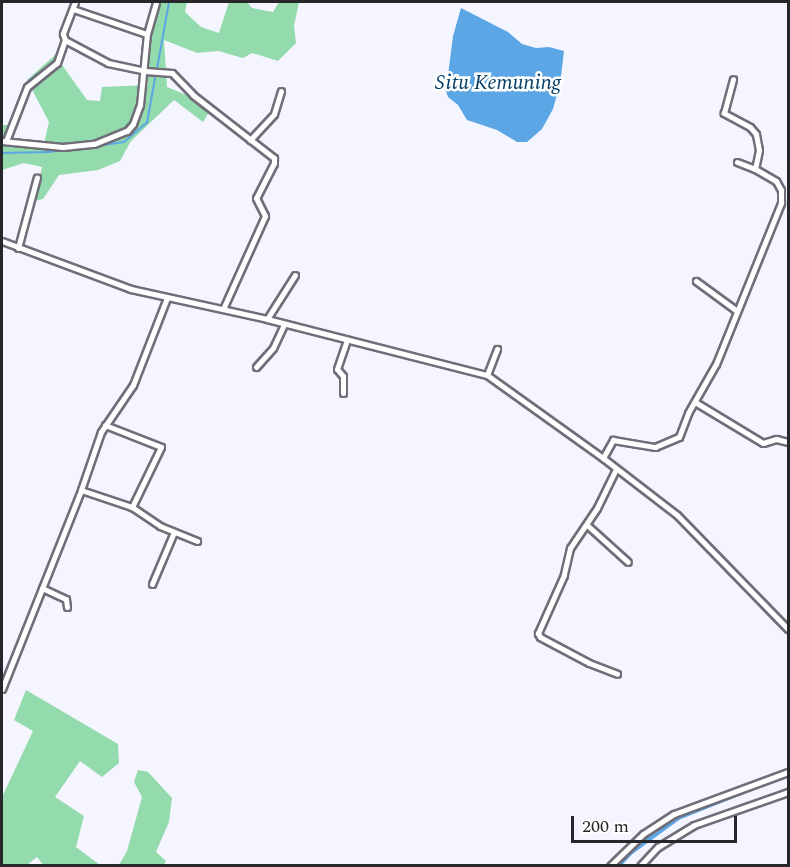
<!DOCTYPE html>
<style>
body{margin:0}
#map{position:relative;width:790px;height:867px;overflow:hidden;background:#f5f5ff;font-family:Spectral,serif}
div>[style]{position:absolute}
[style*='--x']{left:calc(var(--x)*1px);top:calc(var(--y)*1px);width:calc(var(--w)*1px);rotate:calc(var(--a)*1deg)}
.green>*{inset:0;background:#93daad}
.water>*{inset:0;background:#5ca6e5}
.stream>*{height:1.5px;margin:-0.75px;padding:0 0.75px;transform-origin:0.75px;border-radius:0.75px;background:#5ca6e5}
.canal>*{height:6px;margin:-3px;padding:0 3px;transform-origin:3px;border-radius:3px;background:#5ca6e5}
.roads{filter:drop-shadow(2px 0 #6f6e79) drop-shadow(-2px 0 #6f6e79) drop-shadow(0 2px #6f6e79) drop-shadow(0 -2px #6f6e79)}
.street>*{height:5px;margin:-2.5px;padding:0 2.5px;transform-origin:2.5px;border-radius:2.5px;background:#fff}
span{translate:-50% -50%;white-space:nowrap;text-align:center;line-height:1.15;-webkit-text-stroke:5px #fff;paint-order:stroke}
.water-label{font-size:21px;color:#033e67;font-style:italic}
.frame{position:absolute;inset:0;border:3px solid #26262b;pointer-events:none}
.scale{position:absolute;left:571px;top:816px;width:166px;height:27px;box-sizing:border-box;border:3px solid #26262b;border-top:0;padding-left:8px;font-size:18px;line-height:21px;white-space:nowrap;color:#26262b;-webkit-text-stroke:4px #fff;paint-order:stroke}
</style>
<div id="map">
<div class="green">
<div style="clip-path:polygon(154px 2px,187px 2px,185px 12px,201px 27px,219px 33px,229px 2px,247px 2px,252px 8px,273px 12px,279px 2px,299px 2px,294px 26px,296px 43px,278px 61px,252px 53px,243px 58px,218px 51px,197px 53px,164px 40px,167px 87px,213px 106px,203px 122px,174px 100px,131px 141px,120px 161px,98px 170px,59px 175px,43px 199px,35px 201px,42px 167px,24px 163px,2px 170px,2px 125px,9px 125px,18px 147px,43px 148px,49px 122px,27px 80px,55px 55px,87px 100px,100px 101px,102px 87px,148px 85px,148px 18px)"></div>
<div style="clip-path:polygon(26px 690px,118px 744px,119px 763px,102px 777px,80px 761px,55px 797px,84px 816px,76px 847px,100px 865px,43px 865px,37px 857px,27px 865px,2px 865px,2px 797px,33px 731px,14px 720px)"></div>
<div style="clip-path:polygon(138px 770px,148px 772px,172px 798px,169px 822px,156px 852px,166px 861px,164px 865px,119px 865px,127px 851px,142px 797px,134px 782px)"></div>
</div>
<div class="water">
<div style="clip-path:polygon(461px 8px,508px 32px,522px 44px,536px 48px,549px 47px,564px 51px,560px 84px,553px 109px,542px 129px,527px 142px,517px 142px,497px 130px,467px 120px,458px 105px,448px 97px,446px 91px,453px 36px)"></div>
</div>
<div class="stream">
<div style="--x:157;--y:69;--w:68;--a:-79.8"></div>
<div style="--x:95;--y:146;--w:29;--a:-8"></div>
<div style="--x:124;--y:142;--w:30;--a:-40"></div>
<div style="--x:147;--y:123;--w:51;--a:-79.8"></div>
<div style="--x:2;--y:153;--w:47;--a:-1.2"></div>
<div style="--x:49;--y:152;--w:30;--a:-8"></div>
</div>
<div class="canal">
<div style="--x:617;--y:866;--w:19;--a:-47"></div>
<div style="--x:630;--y:852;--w:59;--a:-36.1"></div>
<div style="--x:678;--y:817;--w:73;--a:-21.7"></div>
</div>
<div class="roads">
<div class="street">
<div style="--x:75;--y:2;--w:34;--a:111"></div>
<div style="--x:63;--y:34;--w:6;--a:72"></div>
<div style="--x:65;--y:40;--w:49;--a:28.1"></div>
<div style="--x:108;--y:63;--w:38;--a:12"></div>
<div style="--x:145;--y:71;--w:27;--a:4"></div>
<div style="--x:172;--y:73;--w:30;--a:46"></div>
<div style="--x:193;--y:95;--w:103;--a:37.9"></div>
<div style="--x:274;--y:158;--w:5;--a:90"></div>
<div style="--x:274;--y:163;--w:39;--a:117"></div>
<div style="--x:256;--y:198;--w:20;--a:63"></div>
<div style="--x:265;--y:216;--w:102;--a:114.3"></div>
<div style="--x:73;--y:9;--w:78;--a:18.7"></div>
<div style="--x:250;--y:140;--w:35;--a:-47"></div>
<div style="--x:274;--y:114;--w:24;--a:-73"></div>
<div style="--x:2;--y:141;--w:61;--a:5.6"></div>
<div style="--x:63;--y:147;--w:31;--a:-6"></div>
<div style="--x:94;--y:144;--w:35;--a:-22"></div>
<div style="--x:127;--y:131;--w:9;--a:-49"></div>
<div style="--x:133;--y:124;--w:20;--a:-70"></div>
<div style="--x:140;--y:105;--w:71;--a:-84.4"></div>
<div style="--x:147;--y:34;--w:33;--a:-74"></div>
<div style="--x:6;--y:141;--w:58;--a:-68.7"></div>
<div style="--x:27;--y:87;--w:38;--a:-39"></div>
<div style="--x:57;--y:63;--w:24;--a:-71"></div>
<div style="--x:737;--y:162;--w:19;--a:21"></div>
<div style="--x:2;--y:241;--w:138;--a:20.4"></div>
<div style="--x:131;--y:289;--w:139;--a:12.4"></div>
<div style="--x:267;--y:319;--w:227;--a:14.3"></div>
<div style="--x:487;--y:375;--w:143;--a:35.6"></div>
<div style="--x:603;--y:458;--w:93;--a:37.6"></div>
<div style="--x:677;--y:515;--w:159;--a:45.8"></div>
<div style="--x:18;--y:248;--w:73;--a:-75"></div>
<div style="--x:696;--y:281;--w:51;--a:36.2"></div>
<div style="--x:267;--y:319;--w:52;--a:-57.5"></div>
<div style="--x:256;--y:367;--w:25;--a:-48"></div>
<div style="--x:273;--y:348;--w:26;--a:-65"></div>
<div style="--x:487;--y:375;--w:28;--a:-69"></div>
<div style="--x:343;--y:393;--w:17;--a:-90"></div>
<div style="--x:343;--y:376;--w:9;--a:-131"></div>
<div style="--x:337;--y:369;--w:31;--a:-71"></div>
<div style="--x:695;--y:402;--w:79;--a:31.1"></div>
<div style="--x:763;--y:443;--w:14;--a:-17"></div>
<div style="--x:776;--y:439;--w:12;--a:14"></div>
<div style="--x:105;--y:425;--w:60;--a:21.4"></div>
<div style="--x:161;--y:447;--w:67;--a:115.8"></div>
<div style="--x:603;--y:458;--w:21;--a:-61"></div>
<div style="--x:613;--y:440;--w:43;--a:9.5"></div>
<div style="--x:655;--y:447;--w:26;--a:-23"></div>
<div style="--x:679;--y:437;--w:26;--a:-69"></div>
<div style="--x:688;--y:413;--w:56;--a:-60.3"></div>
<div style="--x:716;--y:364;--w:174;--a:-68"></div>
<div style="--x:781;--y:203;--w:13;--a:-90"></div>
<div style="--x:781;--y:190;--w:10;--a:-119"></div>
<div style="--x:776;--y:181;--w:24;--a:-150"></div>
<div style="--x:755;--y:169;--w:19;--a:-78"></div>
<div style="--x:759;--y:150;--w:16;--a:-101"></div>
<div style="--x:756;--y:134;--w:9;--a:-131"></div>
<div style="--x:750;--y:127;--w:30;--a:-152"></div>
<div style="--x:724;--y:113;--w:35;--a:-75"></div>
<div style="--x:616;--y:469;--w:43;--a:116"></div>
<div style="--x:597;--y:508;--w:48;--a:124"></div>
<div style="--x:570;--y:548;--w:28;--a:103"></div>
<div style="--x:564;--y:575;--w:64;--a:114.1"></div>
<div style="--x:538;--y:633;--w:4;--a:63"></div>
<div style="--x:540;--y:637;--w:55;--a:28"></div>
<div style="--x:589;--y:663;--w:30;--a:21"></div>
<div style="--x:81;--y:490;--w:54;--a:18.4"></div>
<div style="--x:132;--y:507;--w:34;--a:34"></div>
<div style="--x:160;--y:526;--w:40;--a:22"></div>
<div style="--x:587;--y:525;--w:55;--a:42.1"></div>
<div style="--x:152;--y:584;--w:56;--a:-67.1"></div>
<div style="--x:42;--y:588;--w:26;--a:25"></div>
<div style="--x:66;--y:599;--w:8;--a:83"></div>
<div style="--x:2;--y:689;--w:214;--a:-68.3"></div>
<div style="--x:81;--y:490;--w:61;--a:-71"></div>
<div style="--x:101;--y:432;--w:57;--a:-55.8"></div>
<div style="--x:133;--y:385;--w:93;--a:-68.7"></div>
<div style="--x:610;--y:866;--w:46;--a:-44.1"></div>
<div style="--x:643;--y:834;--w:37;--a:-33"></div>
<div style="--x:674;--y:814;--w:121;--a:-20.2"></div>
<div style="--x:640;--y:866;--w:26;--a:-47"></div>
<div style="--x:658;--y:847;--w:42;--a:-31.4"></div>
<div style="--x:694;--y:825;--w:100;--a:-19.3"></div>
</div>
</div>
<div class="water-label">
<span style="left:498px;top:83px">Situ Kemuning</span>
</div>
<div class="frame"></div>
<div class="scale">200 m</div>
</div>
